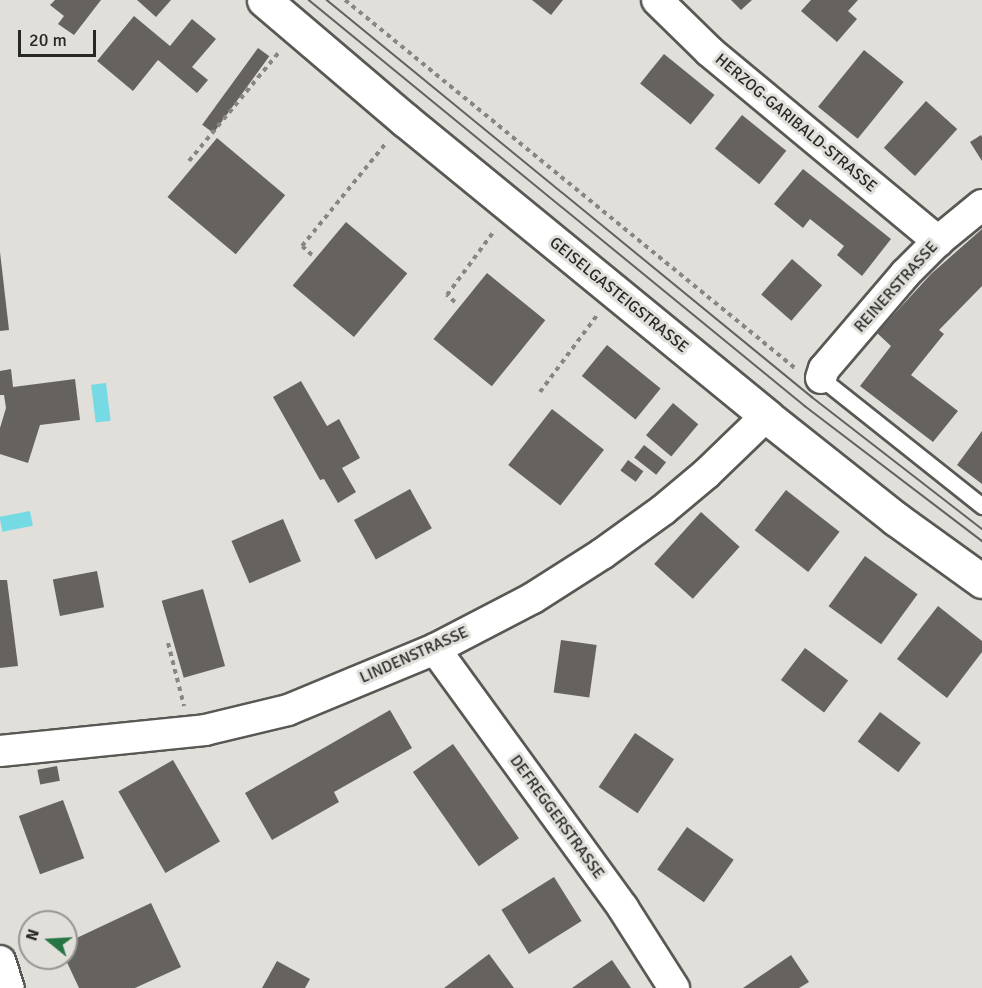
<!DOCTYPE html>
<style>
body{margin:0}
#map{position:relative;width:982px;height:988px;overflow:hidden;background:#e0dfda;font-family:Signika,sans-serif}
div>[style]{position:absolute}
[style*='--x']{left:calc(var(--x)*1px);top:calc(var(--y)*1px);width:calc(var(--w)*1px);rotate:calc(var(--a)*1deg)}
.water>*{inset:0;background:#76dae4;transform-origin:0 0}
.building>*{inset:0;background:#66625f;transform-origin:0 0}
.path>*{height:4px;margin-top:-2px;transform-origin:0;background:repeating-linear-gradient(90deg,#868682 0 4.5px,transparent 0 9px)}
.roads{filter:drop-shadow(2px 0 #595854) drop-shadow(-2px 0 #595854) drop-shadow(0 2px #595854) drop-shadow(0 -2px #595854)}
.lane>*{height:15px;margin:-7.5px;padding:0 7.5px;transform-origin:7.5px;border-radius:7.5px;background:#fff}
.street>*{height:30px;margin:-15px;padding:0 15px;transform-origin:15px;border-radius:15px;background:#fff}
.secondary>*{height:33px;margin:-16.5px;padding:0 16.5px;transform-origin:16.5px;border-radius:16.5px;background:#fff}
.tram>*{height:1.5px;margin:-0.75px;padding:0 0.75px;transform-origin:0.75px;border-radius:0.75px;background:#61615e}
span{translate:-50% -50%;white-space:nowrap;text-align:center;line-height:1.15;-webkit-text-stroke:6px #e0dfda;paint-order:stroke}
.street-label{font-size:16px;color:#282826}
.north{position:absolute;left:18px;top:910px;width:60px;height:60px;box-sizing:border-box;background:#e0dfda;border:2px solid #969692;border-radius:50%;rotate:288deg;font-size:16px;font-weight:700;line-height:24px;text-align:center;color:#282826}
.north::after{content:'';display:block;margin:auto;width:21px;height:27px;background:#277545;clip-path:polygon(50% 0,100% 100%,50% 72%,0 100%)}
.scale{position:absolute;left:18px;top:30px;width:78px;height:27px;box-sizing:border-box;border:3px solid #282826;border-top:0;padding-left:8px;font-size:18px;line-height:21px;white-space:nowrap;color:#282826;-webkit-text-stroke:4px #e0dfda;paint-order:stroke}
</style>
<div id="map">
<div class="water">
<div style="left:106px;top:383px;width:38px;height:15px;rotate:83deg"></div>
<div style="left:30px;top:511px;width:15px;height:31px;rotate:79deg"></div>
</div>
<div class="building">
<div style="clip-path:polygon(55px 0,101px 0,74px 35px,58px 24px,64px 16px,50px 5px)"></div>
<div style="clip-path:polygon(137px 0,171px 0,156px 17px)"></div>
<div style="clip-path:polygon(532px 0,563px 0,551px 15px)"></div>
<div style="clip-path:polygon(731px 0,752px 0,741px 10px)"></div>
<div style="clip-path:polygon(811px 0,858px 0,848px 11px,857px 19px,837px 42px,801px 11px)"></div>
<div style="clip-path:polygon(134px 16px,170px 46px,192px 19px,216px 39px,192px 67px,208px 80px,197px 93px,158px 60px,133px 91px,97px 61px)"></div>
<div style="left:258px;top:48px;width:14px;height:95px;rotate:36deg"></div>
<div style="left:864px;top:50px;width:51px;height:73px;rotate:39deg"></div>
<div style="left:664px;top:54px;width:65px;height:38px;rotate:39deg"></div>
<div style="left:926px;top:101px;width:42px;height:63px;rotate:42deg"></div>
<div style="left:742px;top:115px;width:57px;height:43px;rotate:39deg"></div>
<div style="clip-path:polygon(981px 135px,982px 137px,982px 161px,970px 142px)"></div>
<div style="left:217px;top:138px;width:89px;height:77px;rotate:40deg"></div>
<div style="clip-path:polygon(803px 169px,891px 239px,862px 276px,837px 255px,844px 246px,810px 219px,803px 228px,774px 204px)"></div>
<div style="left:346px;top:222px;width:80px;height:83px;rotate:40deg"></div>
<div style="clip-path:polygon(982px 229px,982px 286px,939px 330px,944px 334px,911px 375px,958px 411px,933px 442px,860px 386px,891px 346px,877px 333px,931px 274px)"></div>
<div style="clip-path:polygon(0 252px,9px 330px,0 331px)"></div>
<div style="left:792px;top:259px;width:40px;height:47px;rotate:41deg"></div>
<div style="left:487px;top:273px;width:75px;height:85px;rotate:39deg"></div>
<div style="left:607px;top:345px;width:69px;height:40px;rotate:39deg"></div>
<div style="clip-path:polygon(11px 369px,13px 387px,75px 379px,80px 420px,40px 425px,28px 463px,0 454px,0 428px,6px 408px,4px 395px,0 395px,0 371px)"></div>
<div style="clip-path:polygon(301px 381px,327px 426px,339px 419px,360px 458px,342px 468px,356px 492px,338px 503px,324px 479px,320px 480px,273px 397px)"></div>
<div style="left:673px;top:403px;width:33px;height:42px;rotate:40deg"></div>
<div style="left:552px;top:409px;width:66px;height:71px;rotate:38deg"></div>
<div style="clip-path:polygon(982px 431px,982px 484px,957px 465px)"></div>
<div style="left:644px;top:445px;width:28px;height:16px;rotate:38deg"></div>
<div style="left:628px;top:460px;width:19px;height:13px;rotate:36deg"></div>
<div style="left:410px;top:489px;width:45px;height:64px;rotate:61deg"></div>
<div style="left:786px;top:490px;width:68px;height:51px;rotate:38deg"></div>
<div style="left:701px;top:512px;width:52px;height:70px;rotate:42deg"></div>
<div style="left:283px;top:519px;width:46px;height:56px;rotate:67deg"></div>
<div style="left:865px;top:556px;width:65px;height:62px;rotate:36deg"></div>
<div style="left:97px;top:571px;width:37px;height:45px;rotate:79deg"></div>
<div style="clip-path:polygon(0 580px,7px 580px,18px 666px,0 668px)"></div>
<div style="left:203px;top:589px;width:80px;height:43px;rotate:74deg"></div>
<div style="clip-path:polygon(938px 606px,982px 641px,982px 652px,947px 698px,897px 659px)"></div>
<div style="left:561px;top:640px;width:36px;height:53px;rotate:8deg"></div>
<div style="left:805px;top:648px;width:54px;height:40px;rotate:37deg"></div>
<div style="clip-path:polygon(390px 710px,412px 748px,334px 792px,339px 802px,272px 840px,245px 793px)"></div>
<div style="left:880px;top:712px;width:51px;height:37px;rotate:37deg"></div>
<div style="left:635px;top:733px;width:47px;height:65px;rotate:34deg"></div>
<div style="left:453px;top:744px;width:115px;height:49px;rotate:55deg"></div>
<div style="left:173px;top:760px;width:94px;height:63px;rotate:60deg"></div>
<div style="left:57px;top:766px;width:15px;height:20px;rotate:79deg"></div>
<div style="left:63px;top:800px;width:62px;height:47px;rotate:70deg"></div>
<div style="left:687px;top:827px;width:57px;height:52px;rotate:35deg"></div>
<div style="left:554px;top:877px;width:52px;height:62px;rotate:58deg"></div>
<div style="clip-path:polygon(151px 903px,181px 967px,135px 988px,79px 988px,65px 958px,66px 943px)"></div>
<div style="clip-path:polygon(489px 954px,514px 988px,444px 988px)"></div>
<div style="clip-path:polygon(791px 955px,809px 982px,799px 988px,743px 988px)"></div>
<div style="clip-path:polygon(612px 960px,631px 988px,572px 988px)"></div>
<div style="clip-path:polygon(277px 961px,310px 979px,305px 988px,262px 988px)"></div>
</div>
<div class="path">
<div style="--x:345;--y:0;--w:581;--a:39.28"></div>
<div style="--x:189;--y:161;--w:143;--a:-50.4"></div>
<div style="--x:312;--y:255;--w:13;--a:-138"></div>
<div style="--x:302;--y:246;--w:133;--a:-50.8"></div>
<div style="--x:455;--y:302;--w:11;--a:-139"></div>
<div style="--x:447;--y:295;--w:81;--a:-53.6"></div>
<div style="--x:540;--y:392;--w:97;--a:-53.4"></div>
<div style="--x:168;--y:643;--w:65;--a:75.7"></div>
</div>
<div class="roads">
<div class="lane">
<div style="--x:821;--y:378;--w:206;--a:38.5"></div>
</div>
<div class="street">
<div style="--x:657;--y:0;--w:73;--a:44.4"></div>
<div style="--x:709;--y:51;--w:298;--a:39.7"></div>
<div style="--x:821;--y:378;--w:9;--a:-72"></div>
<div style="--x:824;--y:369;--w:125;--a:-49.5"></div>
<div style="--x:905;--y:274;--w:47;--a:-45"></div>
<div style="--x:938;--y:241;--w:57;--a:-39.3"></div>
<div style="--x:435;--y:649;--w:320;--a:54"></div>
<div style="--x:623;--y:908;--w:95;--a:57.5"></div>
<div style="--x:0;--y:751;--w:206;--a:-5.8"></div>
<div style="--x:205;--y:730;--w:85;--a:-13.5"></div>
<div style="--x:288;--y:710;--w:159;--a:-22.5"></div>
<div style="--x:435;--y:649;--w:110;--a:-27.5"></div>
<div style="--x:533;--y:598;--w:82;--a:-32.5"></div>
<div style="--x:602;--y:554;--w:75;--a:-35.8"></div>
<div style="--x:663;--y:510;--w:56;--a:-39.9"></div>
<div style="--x:706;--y:474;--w:83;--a:-44"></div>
<div style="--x:0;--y:961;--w:28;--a:72"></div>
</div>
<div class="secondary">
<div style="--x:264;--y:0;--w:185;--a:40.4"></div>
<div style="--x:405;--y:120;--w:467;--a:39.3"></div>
<div style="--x:766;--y:416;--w:166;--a:38.4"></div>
<div style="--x:896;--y:519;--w:106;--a:35.8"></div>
</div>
</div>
<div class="tram">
<div style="--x:309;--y:0;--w:641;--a:39.3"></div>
<div style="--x:805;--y:406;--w:223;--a:37.3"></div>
<div style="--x:327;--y:0;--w:627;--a:39.3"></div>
<div style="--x:812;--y:397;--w:215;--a:37.8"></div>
</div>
<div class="street-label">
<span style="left:796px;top:123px;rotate:40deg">HERZOG-GARIBALD-STRASSE</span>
<span style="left:896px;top:287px;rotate:-48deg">REINERSTRASSE</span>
<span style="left:619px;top:295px;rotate:39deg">GEISELGASTEIGSTRASSE</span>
<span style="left:414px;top:655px;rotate:-24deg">LINDENSTRASSE</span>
<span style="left:557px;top:817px;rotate:54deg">DEFREGGERSTRASSE</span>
</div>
<div class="north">N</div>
<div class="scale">20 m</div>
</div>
